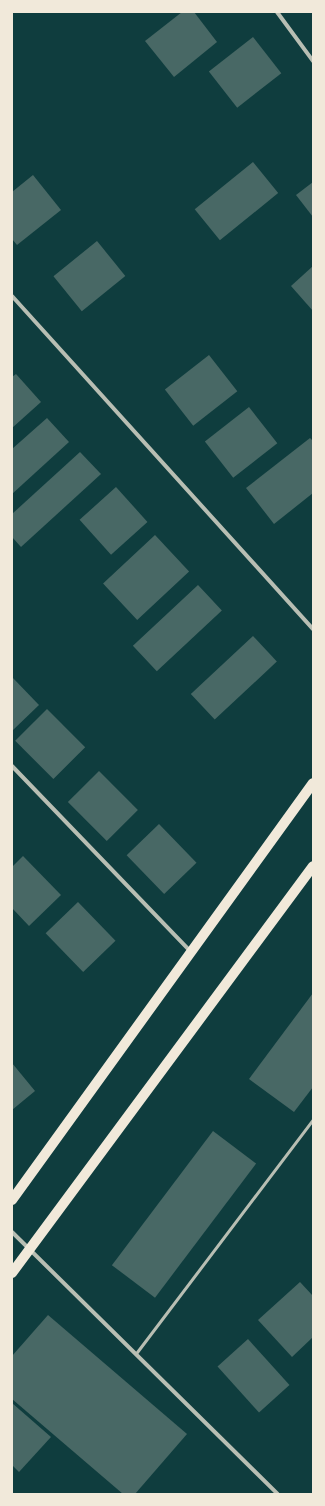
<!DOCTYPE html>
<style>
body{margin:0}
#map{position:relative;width:325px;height:1506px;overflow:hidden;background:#0f3d3e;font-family:"IBM Plex Sans",sans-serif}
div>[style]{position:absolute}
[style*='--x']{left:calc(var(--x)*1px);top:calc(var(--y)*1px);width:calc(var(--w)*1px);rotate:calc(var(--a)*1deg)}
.building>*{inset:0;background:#486865;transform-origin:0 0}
.service>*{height:3px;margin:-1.5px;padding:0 1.5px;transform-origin:1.5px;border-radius:1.5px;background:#b8beb3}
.minor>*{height:4px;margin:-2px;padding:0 2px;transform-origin:2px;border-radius:2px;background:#b8beb3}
.primary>*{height:10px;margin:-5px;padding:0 5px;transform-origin:5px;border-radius:5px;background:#f1e9da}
span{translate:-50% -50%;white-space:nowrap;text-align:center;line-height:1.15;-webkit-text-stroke:4px #f1e9da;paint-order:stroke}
.frame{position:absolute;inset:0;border:13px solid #f1e9da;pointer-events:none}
</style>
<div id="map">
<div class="building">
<div style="clip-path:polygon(182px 12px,194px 12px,217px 42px,174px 77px,145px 41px)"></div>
<div style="left:253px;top:37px;width:46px;height:56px;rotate:52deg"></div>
<div style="left:253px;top:162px;width:40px;height:75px;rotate:51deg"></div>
<div style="clip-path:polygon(33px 175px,61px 210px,17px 245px,12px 239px,12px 192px)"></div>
<div style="clip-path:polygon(313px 182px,313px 217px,296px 195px)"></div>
<div style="left:97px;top:241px;width:45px;height:56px;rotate:51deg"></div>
<div style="clip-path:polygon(313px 266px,313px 311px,291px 286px)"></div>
<div style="left:209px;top:355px;width:46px;height:56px;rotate:52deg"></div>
<div style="clip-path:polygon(16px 374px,41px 402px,12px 428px,12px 377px)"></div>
<div style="left:249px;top:407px;width:46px;height:56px;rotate:52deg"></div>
<div style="clip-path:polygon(47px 418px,69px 442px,12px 494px,12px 449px)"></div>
<div style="clip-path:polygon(310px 438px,313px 441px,313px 493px,274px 524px,246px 488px)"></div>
<div style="clip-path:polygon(80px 452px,101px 474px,21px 547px,12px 537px,12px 514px)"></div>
<div style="left:116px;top:487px;width:47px;height:49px;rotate:48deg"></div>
<div style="left:155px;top:535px;width:50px;height:71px;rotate:47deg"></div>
<div style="left:198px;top:585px;width:35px;height:89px;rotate:47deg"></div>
<div style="left:253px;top:636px;width:35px;height:85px;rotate:47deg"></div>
<div style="clip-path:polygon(12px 677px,39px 705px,12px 731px)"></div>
<div style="left:47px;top:709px;width:54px;height:45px;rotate:45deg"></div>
<div style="left:99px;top:771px;width:55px;height:44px;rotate:45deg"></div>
<div style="left:159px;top:824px;width:54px;height:45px;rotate:46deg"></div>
<div style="clip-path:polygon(23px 856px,61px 895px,29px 926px,12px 908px,12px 867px)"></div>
<div style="left:78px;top:902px;width:54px;height:45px;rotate:46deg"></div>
<div style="clip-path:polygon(313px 993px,313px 1087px,294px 1112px,249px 1079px)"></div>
<div style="clip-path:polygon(12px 1063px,35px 1091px,12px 1110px)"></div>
<div style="left:213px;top:1131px;width:54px;height:168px;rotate:37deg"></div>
<div style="clip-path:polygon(300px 1282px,313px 1296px,313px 1337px,292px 1357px,258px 1320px)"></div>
<div style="clip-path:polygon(48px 1315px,187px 1434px,135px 1494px,123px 1494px,12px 1399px,12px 1356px)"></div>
<div style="left:248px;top:1339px;width:62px;height:41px;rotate:48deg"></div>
<div style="clip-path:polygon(12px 1403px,51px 1437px,19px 1472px,12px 1465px)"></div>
</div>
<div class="service">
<div style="--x:137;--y:1352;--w:292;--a:-52.9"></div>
</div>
<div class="minor">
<div style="--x:277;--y:12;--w:61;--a:53.7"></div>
<div style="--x:12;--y:296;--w:449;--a:47.9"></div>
<div style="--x:12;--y:766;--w:257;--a:46.1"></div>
<div style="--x:12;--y:1232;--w:373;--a:44.6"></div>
</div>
<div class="primary">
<div style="--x:12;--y:1200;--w:514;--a:-54.18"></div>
<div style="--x:12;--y:1273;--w:506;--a:-53.51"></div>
</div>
<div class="frame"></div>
</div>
